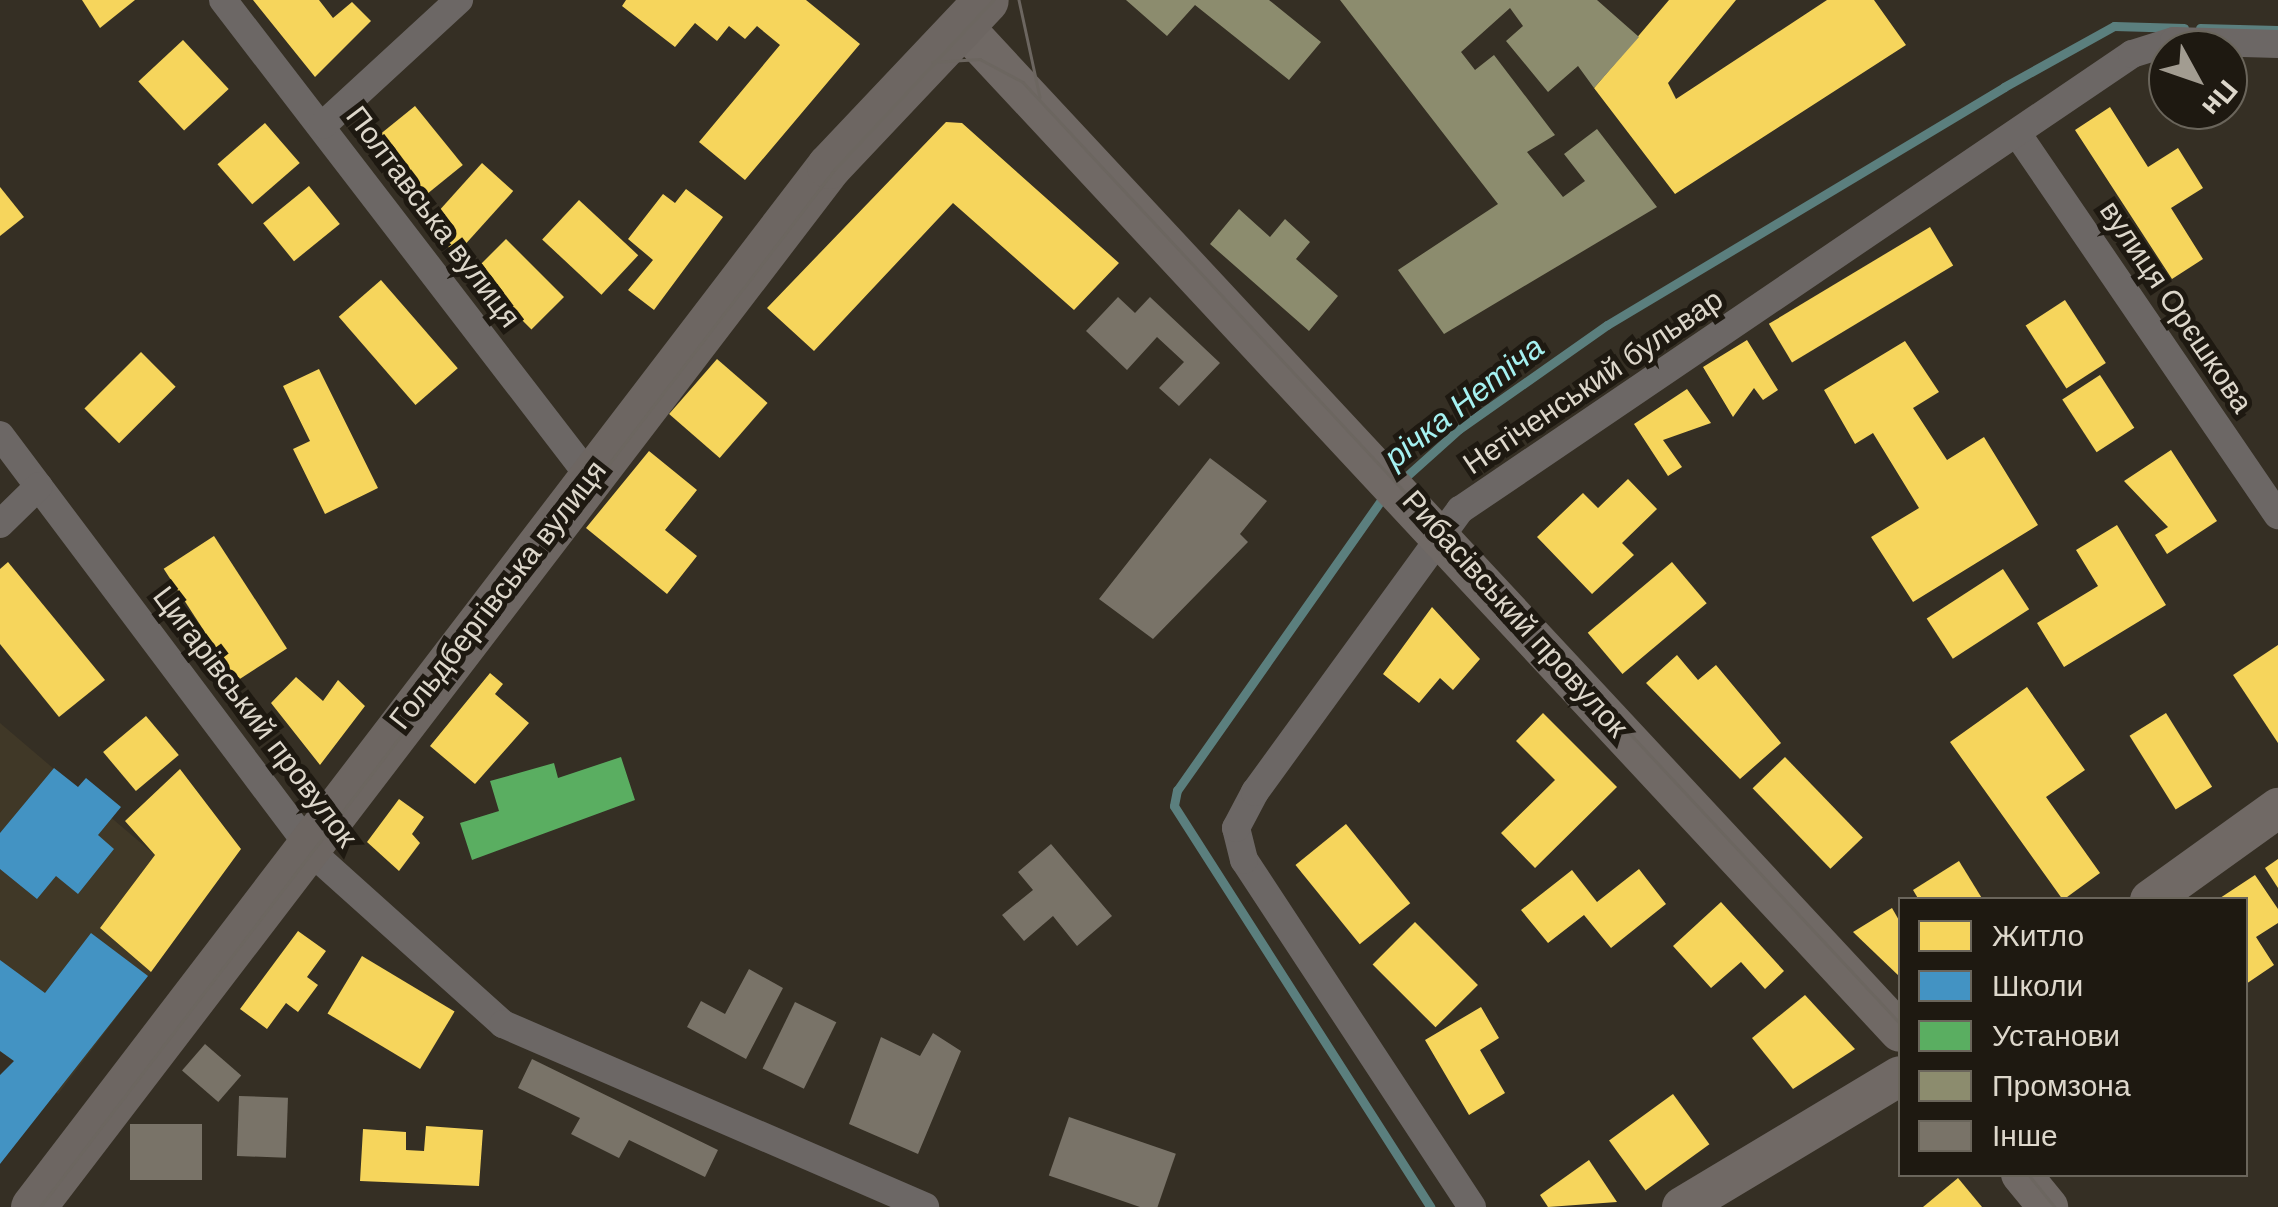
<!DOCTYPE html>
<meta charset="utf-8">
<style>
body{margin:0}
#map{position:relative;width:2278px;height:1207px;overflow:hidden;background:#352f24;font-family:Arial,sans-serif}
div>[style]{position:absolute}
[style*='--x']{left:calc(var(--x)*1px);top:calc(var(--y)*1px);width:calc(var(--w)*1px);rotate:calc(var(--a)*1deg)}
.education>*{inset:0;background:#403827}
.homes>*{inset:0;background:#f6d55c;transform-origin:0 0}
.schools>*{inset:0;background:#4393c3}
.public>*{inset:0;background:#5aae61}
.industry>*{inset:0;background:#8c8c6e}
.stream>*{height:9px;margin:-4.5px;padding:0 4.5px;transform-origin:4.5px;border-radius:4.5px;background:#5b7f7e}
.building>*{inset:0;background:#797368;transform-origin:0 0}
.street>*{height:28px;margin:-14px;padding:0 14px;transform-origin:14px;border-radius:14px;background:#6c6765}
.secondary>*{height:40px;margin:-20px;padding:0 20px;transform-origin:20px;border-radius:20px;background:#706965}
.primary>*{height:45px;margin:-22.5px;padding:0 22.5px;transform-origin:22.5px;border-radius:22.5px;background:#6d6662}
.tram>*{height:2.5px;margin:-1.25px;padding:0 1.25px;transform-origin:1.25px;border-radius:1.25px;background:#6c6660}
span{translate:-50% -50%;white-space:nowrap;text-align:center;line-height:1.15;-webkit-text-stroke:10px #1e1911;paint-order:stroke}
.street-label{font-size:30px;color:#ddd7cb}
.water-label{font-size:32px;color:#a5f1f1;font-style:italic}
.legend{position:absolute;left:1898px;top:897px;width:350px;height:280px;box-sizing:border-box;background:#1e1911;border:2px solid #6a655b;margin:0;padding:12px 18px;list-style:none;font-size:30px;color:#ddd7cb}
.legend li{display:flex;align-items:center;gap:20px;height:50px}
.legend b{width:50px;border:2px solid #6a655b}
.north{position:absolute;left:2148px;top:30px;width:100px;height:100px;box-sizing:border-box;background:#1e1911;border:2px solid #6a655b;border-radius:50%;rotate:130deg;font-size:28px;font-weight:700;line-height:40px;text-align:center;color:#ddd7cb}
.north::after{content:'';display:block;margin:auto;width:35px;height:45px;background:#a29c91;clip-path:polygon(50% 0,100% 100%,50% 72%,0 100%)}
</style>
<div id="map">
<div class="education">
<div style="clip-path:polygon(0 723px,155px 855px,100px 928px,151px 972px,58px 1094px,0 1051px)"></div>
</div>
<div class="homes">
<div style="clip-path:polygon(82px 0,135px 0,100px 28px)"></div>
<div style="clip-path:polygon(253px 0,319px 0,333px 18px,352px 2px,371px 21px,315px 77px)"></div>
<div style="clip-path:polygon(626px 0,806px 0,860px 44px,745px 180px,699px 142px,780px 45px,757px 26px,745px 39px,729px 26px,717px 41px,695px 23px,675px 47px,622px 6px)"></div>
<div style="clip-path:polygon(1669px 0,1736px 0,1668px 83px,1676px 99px,1827px 0,1874px 0,1906px 45px,1675px 194px,1594px 88px)"></div>
<div style="left:183px;top:40px;width:67px;height:61px;rotate:47deg"></div>
<div style="left:415px;top:106px;width:76px;height:52px;rotate:51deg"></div>
<div style="clip-path:polygon(2110px 107px,2148px 167px,2178px 148px,2203px 188px,2171px 208px,2203px 259px,2172px 279px,2075px 130px)"></div>
<div style="clip-path:polygon(946px 122px,962px 123px,1119px 263px,1074px 310px,953px 203px,814px 351px,767px 308px)"></div>
<div style="left:265px;top:123px;width:53px;height:63px;rotate:49deg"></div>
<div style="left:482px;top:163px;width:42px;height:85px;rotate:42deg"></div>
<div style="left:309px;top:186px;width:49px;height:59px;rotate:51deg"></div>
<div style="clip-path:polygon(0 187px,24px 217px,0 236px)"></div>
<div style="clip-path:polygon(686px 189px,723px 217px,654px 310px,628px 290px,653px 260px,628px 239px,663px 194px,675px 203px)"></div>
<div style="left:579px;top:200px;width:81px;height:54px;rotate:43deg"></div>
<div style="left:1930px;top:227px;width:45px;height:188px;rotate:59deg"></div>
<div style="left:506px;top:239px;width:82px;height:46px;rotate:45deg"></div>
<div style="left:381px;top:280px;width:117px;height:56px;rotate:49deg"></div>
<div style="left:2065px;top:300px;width:75px;height:47px;rotate:57deg"></div>
<div style="clip-path:polygon(1747px 340px,1778px 390px,1763px 400px,1754px 388px,1733px 417px,1703px 367px)"></div>
<div style="clip-path:polygon(1905px 341px,1939px 392px,1913px 408px,1947px 460px,1984px 437px,2038px 525px,1913px 602px,1871px 537px,1919px 508px,1873px 433px,1855px 444px,1824px 390px)"></div>
<div style="left:141px;top:352px;width:49px;height:80px;rotate:45deg"></div>
<div style="left:717px;top:359px;width:67px;height:73px;rotate:41deg"></div>
<div style="clip-path:polygon(319px 369px,378px 488px,325px 514px,293px 449px,310px 441px,283px 386px)"></div>
<div style="left:2100px;top:375px;width:63px;height:45px;rotate:57deg"></div>
<div style="clip-path:polygon(1687px 389px,1711px 423px,1663px 440px,1682px 467px,1668px 476px,1634px 424px)"></div>
<div style="clip-path:polygon(2171px 450px,2217px 521px,2167px 554px,2155px 535px,2168px 527px,2124px 481px)"></div>
<div style="clip-path:polygon(649px 451px,697px 490px,665px 530px,697px 556px,667px 594px,586px 528px)"></div>
<div style="clip-path:polygon(1628px 479px,1657px 509px,1622px 543px,1634px 555px,1592px 594px,1537px 537px,1583px 493px,1598px 508px)"></div>
<div style="clip-path:polygon(2117px 525px,2166px 605px,2064px 667px,2037px 623px,2098px 586px,2076px 550px)"></div>
<div style="left:214px;top:536px;width:134px;height:60px;rotate:57deg"></div>
<div style="clip-path:polygon(8px 562px,105px 680px,59px 717px,0 644px,0 569px)"></div>
<div style="left:1672px;top:562px;width:54px;height:110px;rotate:50deg"></div>
<div style="left:2003px;top:569px;width:48px;height:91px;rotate:57deg"></div>
<div style="clip-path:polygon(1432px 607px,1480px 659px,1453px 690px,1440px 678px,1419px 703px,1383px 674px)"></div>
<div style="clip-path:polygon(2278px 645px,2278px 743px,2233px 675px)"></div>
<div style="clip-path:polygon(1677px 655px,1698px 680px,1716px 665px,1781px 743px,1740px 779px,1646px 683px)"></div>
<div style="clip-path:polygon(490px 673px,503px 684px,495px 694px,529px 723px,475px 784px,430px 746px)"></div>
<div style="clip-path:polygon(296px 677px,323px 701px,338px 680px,365px 706px,320px 765px,271px 703px)"></div>
<div style="clip-path:polygon(2027px 687px,2085px 770px,2046px 797px,2100px 873px,2063px 900px,1950px 742px)"></div>
<div style="clip-path:polygon(1543px 713px,1617px 787px,1535px 868px,1501px 833px,1555px 780px,1516px 741px)"></div>
<div style="left:2166px;top:713px;width:87px;height:43px;rotate:58deg"></div>
<div style="left:146px;top:716px;width:51px;height:56px;rotate:50deg"></div>
<div style="left:1785px;top:757px;width:112px;height:45px;rotate:46deg"></div>
<div style="clip-path:polygon(180px 769px,241px 849px,151px 972px,100px 928px,155px 855px,125px 821px)"></div>
<div style="clip-path:polygon(399px 799px,424px 817px,412px 834px,420px 843px,399px 871px,367px 842px)"></div>
<div style="left:1346px;top:824px;width:102px;height:65px;rotate:51deg"></div>
<div style="clip-path:polygon(2278px 859px,2278px 888px,2265px 868px)"></div>
<div style="clip-path:polygon(1959px 861px,1983px 900px,1919px 900px,1913px 890px)"></div>
<div style="clip-path:polygon(1639px 869px,1666px 904px,1611px 948px,1584px 915px,1548px 943px,1521px 910px,1572px 870px,1597px 902px)"></div>
<div style="clip-path:polygon(2255px 875px,2278px 909px,2278px 923px,2256px 937px,2274px 965px,2246px 984px,2246px 900px,2217px 900px)"></div>
<div style="clip-path:polygon(1721px 902px,1784px 971px,1765px 989px,1741px 962px,1711px 988px,1673px 946px)"></div>
<div style="clip-path:polygon(1892px 908px,1900px 922px,1900px 977px,1853px 932px)"></div>
<div style="left:1415px;top:922px;width:89px;height:60px;rotate:45deg"></div>
<div style="clip-path:polygon(298px 931px,326px 951px,307px 977px,318px 985px,298px 1012px,286px 1003px,267px 1029px,240px 1009px)"></div>
<div style="left:362px;top:956px;width:108px;height:67px;rotate:31deg"></div>
<div style="clip-path:polygon(1805px 995px,1855px 1049px,1793px 1089px,1752px 1038px)"></div>
<div style="clip-path:polygon(1481px 1007px,1499px 1038px,1480px 1050px,1505px 1093px,1469px 1115px,1425px 1040px)"></div>
<div style="left:1673px;top:1094px;width:62px;height:79px;rotate:54deg"></div>
<div style="clip-path:polygon(426px 1126px,483px 1130px,479px 1186px,360px 1181px,363px 1129px,406px 1132px,406px 1150px,424px 1151px)"></div>
<div style="clip-path:polygon(1589px 1160px,1617px 1202px,1548px 1207px,1540px 1195px)"></div>
<div style="clip-path:polygon(1958px 1178px,1982px 1207px,1923px 1207px)"></div>
</div>
<div class="schools">
<div style="clip-path:polygon(54px 768px,78px 787px,86px 778px,121px 807px,98px 835px,114px 849px,78px 894px,56px 876px,37px 899px,0 869px,0 833px)"></div>
<div style="clip-path:polygon(91px 933px,148px 976px,0 1164px,0 1075px,14px 1061px,0 1051px,0 960px,45px 993px)"></div>
</div>
<div class="public">
<div style="clip-path:polygon(621px 757px,635px 800px,472px 860px,460px 823px,499px 811px,490px 781px,554px 763px,558px 778px)"></div>
</div>
<div class="industry">
<div style="clip-path:polygon(1126px 0,1269px 0,1321px 42px,1289px 80px,1195px 5px,1167px 36px)"></div>
<div style="clip-path:polygon(1340px 0,1597px 0,1639px 37px,1594px 88px,1578px 66px,1548px 92px,1506px 41px,1523px 26px,1510px 8px,1461px 52px,1475px 70px,1494px 55px,1555px 135px,1527px 152px,1563px 197px,1585px 181px,1564px 154px,1597px 129px,1657px 207px,1444px 334px,1398px 270px,1498px 204px)"></div>
<div style="clip-path:polygon(1239px 209px,1270px 237px,1285px 219px,1310px 242px,1296px 259px,1338px 296px,1309px 331px,1210px 244px)"></div>
</div>
<div class="stream">
<div style="--x:2200;--y:28;--w:78;--a:1.5"></div>
<div style="--x:1400;--y:482;--w:79;--a:-41.9"></div>
<div style="--x:1459;--y:429;--w:181;--a:-35.1"></div>
<div style="--x:1607;--y:325;--w:463;--a:-30.9"></div>
<div style="--x:2004;--y:87;--w:126;--a:-29"></div>
<div style="--x:2114;--y:26;--w:70;--a:1.6"></div>
<div style="--x:1384;--y:496;--w:360;--a:125.1"></div>
<div style="--x:1177;--y:790;--w:16;--a:101"></div>
<div style="--x:1174;--y:806;--w:476;--a:57.4"></div>
</div>
<div class="building">
<div style="clip-path:polygon(1118px 297px,1135px 313px,1150px 297px,1220px 363px,1179px 406px,1159px 388px,1184px 362px,1157px 337px,1127px 370px,1086px 331px)"></div>
<div style="clip-path:polygon(1210px 458px,1267px 501px,1240px 534px,1248px 542px,1153px 639px,1099px 599px)"></div>
<div style="clip-path:polygon(1051px 844px,1112px 916px,1077px 946px,1053px 916px,1024px 941px,1002px 915px,1033px 890px,1018px 872px)"></div>
<div style="clip-path:polygon(749px 969px,783px 988px,746px 1059px,687px 1027px,701px 1001px,725px 1014px)"></div>
<div style="left:795px;top:1002px;width:46px;height:74px;rotate:26deg"></div>
<div style="clip-path:polygon(933px 1033px,961px 1051px,918px 1154px,849px 1124px,881px 1037px,920px 1056px)"></div>
<div style="left:205px;top:1044px;width:48px;height:35px;rotate:41deg"></div>
<div style="clip-path:polygon(532px 1059px,718px 1150px,705px 1177px,629px 1140px,619px 1158px,571px 1134px,580px 1118px,518px 1088px)"></div>
<div style="left:239px;top:1096px;width:49px;height:60px;rotate:2deg"></div>
<div style="left:1069px;top:1117px;width:113px;height:62px;rotate:19deg"></div>
<div style="left:130px;top:1124px;width:72px;height:56px"></div>
</div>
<div class="street">
<div style="--x:223;--y:0;--w:600;--a:52.44"></div>
<div style="--x:323;--y:125;--w:185;--a:-42.6"></div>
<div style="--x:2019;--y:136;--w:459;--a:55.7"></div>
<div style="--x:0;--y:435;--w:529;--a:53.07"></div>
<div style="--x:318;--y:858;--w:249;--a:41.9"></div>
<div style="--x:503;--y:1024;--w:460;--a:23.4"></div>
<div style="--x:0;--y:524;--w:54;--a:-44.3"></div>
<div style="--x:1472;--y:1207;--w:415;--a:-123.3"></div>
<div style="--x:1244;--y:860;--w:33;--a:-104"></div>
<div style="--x:1236;--y:828;--w:41;--a:-62.2"></div>
<div style="--x:1255;--y:792;--w:349;--a:-54"></div>
<div style="--x:1460;--y:510;--w:812;--a:-34.16"></div>
<div style="--x:2132;--y:54;--w:44;--a:-17.2"></div>
<div style="--x:2174;--y:41;--w:104;--a:1.7"></div>
</div>
<div class="secondary">
<div style="--x:962;--y:25;--w:1376;--a:47.03"></div>
<div style="--x:2150;--y:900;--w:158;--a:-35.7"></div>
<div style="--x:2021;--y:1174;--w:43;--a:50.7"></div>
<div style="--x:1682;--y:1207;--w:254;--a:-31"></div>
</div>
<div class="primary">
<div style="--x:33;--y:1207;--w:1310;--a:-52.6"></div>
<div style="--x:829;--y:166;--w:228;--a:-46.6"></div>
</div>
<div class="tram">
<div style="--x:1019;--y:0;--w:99;--a:77.8"></div>
<div style="--x:932;--y:62;--w:48;--a:-3.6"></div>
<div style="--x:980;--y:59;--w:49;--a:28.1"></div>
<div style="--x:1023;--y:82;--w:1286;--a:47.02"></div>
<div style="--x:2028;--y:1174;--w:43;--a:50.7"></div>
<div style="--x:40;--y:1207;--w:1306;--a:-52.56"></div>
<div style="--x:834;--y:170;--w:233;--a:-46.9"></div>
</div>
<div class="street-label">
<span style="left:433px;top:217px;rotate:53deg">Полтавська вулиця</span>
<span style="left:2176px;top:307px;rotate:56deg">вулиця Орєшкова</span>
<span style="left:1593px;top:382px;rotate:-34deg">Нетіченський бульвар</span>
<span style="left:498px;top:595px;rotate:-52deg">Гольдбергівська вулиця</span>
<span style="left:1515px;top:614px;rotate:48deg">Рибасівський провулок</span>
<span style="left:255px;top:717px;rotate:53deg">Цигарівський провулок</span>
</div>
<div class="water-label">
<span style="left:1464px;top:402px;rotate:-38deg">річка Нетіча</span>
</div>
<ul class="legend">
<li><b style="height:28px;background:#f6d55c"></b>Житло</li>
<li><b style="height:28px;background:#4393c3"></b>Школи</li>
<li><b style="height:28px;background:#5aae61"></b>Установи</li>
<li><b style="height:28px;background:#8c8c6e"></b>Промзона</li>
<li><b style="height:28px;background:#797368"></b>Інше</li>
</ul>
<div class="north">Пн</div>
</div>
